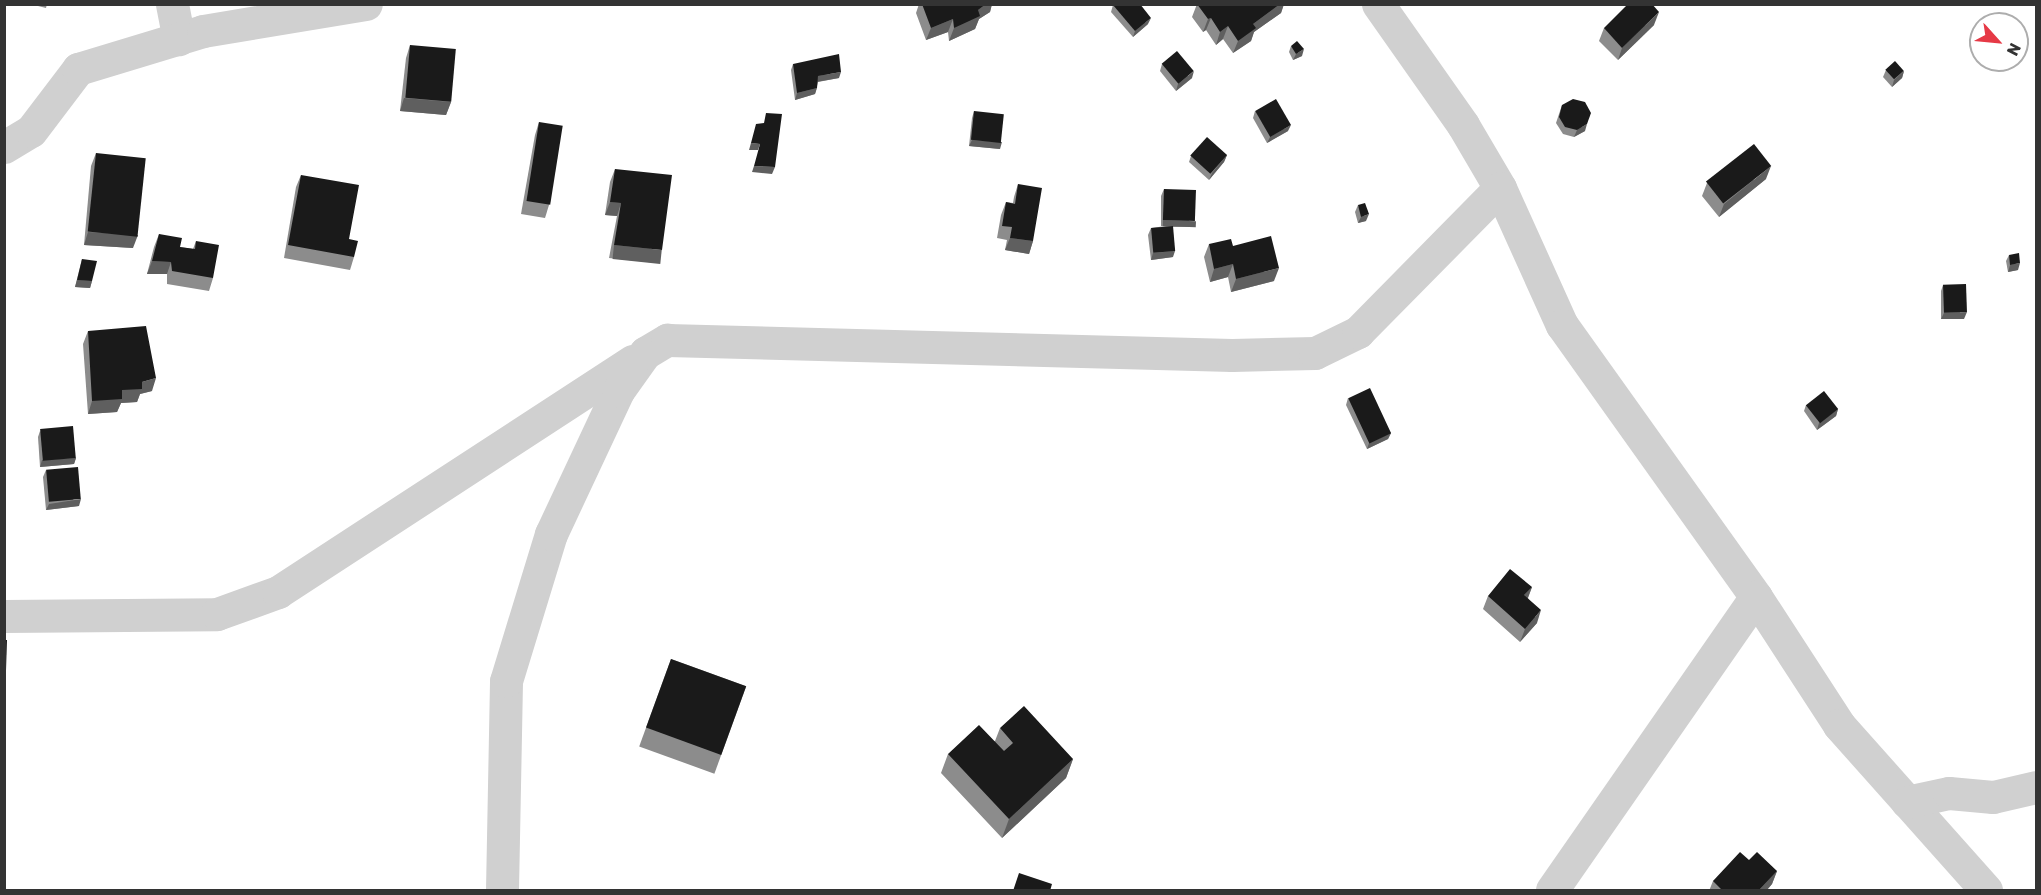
<!DOCTYPE html>
<style>
body{margin:0}
#map{position:relative;width:2041px;height:895px;overflow:hidden;background:#fff;font-family:Rubik,sans-serif}
div>[style]{position:absolute}
[style*='--x']{left:calc(var(--x)*1px);top:calc(var(--y)*1px);width:calc(var(--w)*1px);rotate:calc(var(--a)*1deg)}
.street>*{height:33px;margin:-16.5px;padding:0 16.5px;transform-origin:16.5px;border-radius:16.5px;background:#d0d0d0}
.wall>*{inset:0;background:#8c8c8c;transform-origin:0 0}
.shaded-wall>*{inset:0;background:#5f5f5f;transform-origin:0 0}
.building>*{inset:0;background:#1a1a1a;transform-origin:0 0}
span{translate:-50% -50%;white-space:nowrap;text-align:center;line-height:1.15;-webkit-text-stroke:6px #fff;paint-order:stroke}
.frame{position:absolute;inset:0;border:6px solid #333;pointer-events:none}
.north{position:absolute;left:1969px;top:12px;width:60px;height:60px;box-sizing:border-box;background:#fff;border:2px solid #adadad;border-radius:50%;rotate:117deg;font-size:16px;font-weight:700;line-height:24px;text-align:center;color:#333}
.north::after{content:'';display:block;margin:auto;width:21px;height:27px;background:#e63946;clip-path:polygon(50% 0,100% 100%,50% 72%,0 100%)}
</style>
<div id="map">
<div class="street">
<div style="--x:172;--y:4;--w:36;--a:79"></div>
<div style="--x:1378;--y:4;--w:148;--a:54.9"></div>
<div style="--x:1463;--y:125;--w:73;--a:59.6"></div>
<div style="--x:1500;--y:188;--w:150;--a:65.7"></div>
<div style="--x:1562;--y:325;--w:334;--a:54.5"></div>
<div style="--x:1756;--y:597;--w:153;--a:57"></div>
<div style="--x:1839;--y:725;--w:221;--a:48.3"></div>
<div style="--x:4;--y:147;--w:31;--a:-31"></div>
<div style="--x:31;--y:131;--w:78;--a:-52.8"></div>
<div style="--x:78;--y:69;--w:131;--a:-16.9"></div>
<div style="--x:203;--y:31;--w:165;--a:-9.4"></div>
<div style="--x:4;--y:616;--w:213;--a:-0.5"></div>
<div style="--x:217;--y:614;--w:65;--a:-19.8"></div>
<div style="--x:278;--y:592;--w:423;--a:-33.1"></div>
<div style="--x:1907;--y:802;--w:43;--a:-12.1"></div>
<div style="--x:1949;--y:793;--w:44;--a:5.2"></div>
<div style="--x:1993;--y:797;--w:44;--a:-13.1"></div>
<div style="--x:502;--y:890;--w:209;--a:-88.9"></div>
<div style="--x:506;--y:681;--w:154;--a:-73"></div>
<div style="--x:551;--y:534;--w:158;--a:-64.9"></div>
<div style="--x:618;--y:391;--w:47;--a:-54.6"></div>
<div style="--x:645;--y:353;--w:26;--a:-31"></div>
<div style="--x:667;--y:340;--w:565;--a:1.52"></div>
<div style="--x:1232;--y:355;--w:83;--a:-1.4"></div>
<div style="--x:1315;--y:353;--w:48;--a:-26"></div>
<div style="--x:1358;--y:332;--w:202;--a:-45.4"></div>
<div style="--x:1552;--y:890;--w:357;--a:-55.2"></div>
</div>
<div class="wall">
<div style="clip-path:polygon(30px 4px,47px 4px,46px 8px)"></div>
<div style="clip-path:polygon(919px 4px,992px 4px,990px 12px,979px 19px,975px 29px,949px 41px,948px 32px,926px 40px,916px 13px)"></div>
<div style="clip-path:polygon(1197px 4px,1284px 4px,1281px 13px,1254px 32px,1251px 41px,1233px 53px,1223px 39px,1216px 45px,1206px 30px,1203px 32px,1192px 17px)"></div>
<div style="clip-path:polygon(1113px 5px,1148px 24px,1133px 37px,1111px 12px)"></div>
<div style="clip-path:polygon(1654px 25px,1618px 60px,1599px 41px,1604px 28px)"></div>
<div style="clip-path:polygon(410px 45px,451px 102px,446px 115px,400px 111px,406px 58px)"></div>
<div style="clip-path:polygon(1291px 46px,1302px 56px,1293px 60px,1289px 52px)"></div>
<div style="clip-path:polygon(793px 64px,839px 78px,818px 82px,815px 94px,795px 100px,791px 70px)"></div>
<div style="clip-path:polygon(1162px 64px,1192px 78px,1176px 91px,1160px 71px)"></div>
<div style="clip-path:polygon(1886px 70px,1904px 71px,1902px 78px,1892px 87px,1883px 77px)"></div>
<div style="clip-path:polygon(1562px 105px,1585px 131px,1574px 137px,1563px 134px,1556px 123px)"></div>
<div style="clip-path:polygon(974px 111px,1000px 149px,969px 146px,972px 118px)"></div>
<div style="clip-path:polygon(1255px 111px,1288px 131px,1267px 143px,1253px 118px)"></div>
<div style="clip-path:polygon(539px 122px,549px 205px,545px 218px,521px 214px,535px 135px)"></div>
<div style="clip-path:polygon(96px 153px,133px 248px,84px 245px,91px 166px)"></div>
<div style="clip-path:polygon(1227px 155px,1224px 162px,1209px 180px,1189px 162px,1191px 156px)"></div>
<div style="clip-path:polygon(615px 169px,657px 263px,609px 258px,617px 216px,605px 215px,610px 182px)"></div>
<div style="clip-path:polygon(301px 175px,349px 239px,354px 257px,350px 270px,284px 258px,296px 187px)"></div>
<div style="clip-path:polygon(1766px 179px,1719px 217px,1702px 196px,1707px 183px)"></div>
<div style="clip-path:polygon(1018px 184px,1033px 241px,1029px 254px,1005px 250px,1007px 240px,997px 238px,1001px 215px,1006px 202px,1013px 203px,1014px 197px)"></div>
<div style="clip-path:polygon(1164px 189px,1194px 227px,1173px 227px,1173px 257px,1151px 260px,1148px 235px,1151px 228px,1166px 226px,1161px 226px,1161px 196px)"></div>
<div style="clip-path:polygon(1358px 205px,1366px 221px,1358px 223px,1355px 212px)"></div>
<div style="clip-path:polygon(159px 234px,180px 247px,193px 249px,196px 241px,213px 278px,209px 291px,167px 284px,167px 274px,147px 274px,154px 247px)"></div>
<div style="clip-path:polygon(1209px 244px,1233px 246px,1274px 281px,1231px 292px,1228px 277px,1210px 282px,1204px 257px)"></div>
<div style="clip-path:polygon(2009px 255px,2018px 270px,2008px 272px,2006px 261px)"></div>
<div style="clip-path:polygon(82px 259px,92px 281px,90px 288px,75px 287px)"></div>
<div style="clip-path:polygon(1943px 285px,1964px 319px,1941px 319px,1941px 291px)"></div>
<div style="clip-path:polygon(88px 331px,152px 391px,140px 394px,137px 402px,121px 403px,117px 412px,88px 414px,83px 344px)"></div>
<div style="clip-path:polygon(1348px 398px,1391px 433px,1388px 439px,1367px 449px,1346px 405px)"></div>
<div style="clip-path:polygon(1806px 405px,1838px 409px,1836px 416px,1817px 430px,1804px 411px)"></div>
<div style="clip-path:polygon(40px 431px,76px 458px,74px 464px,40px 467px,38px 437px)"></div>
<div style="clip-path:polygon(46px 470px,79px 506px,46px 510px,43px 477px)"></div>
<div style="clip-path:polygon(1532px 587px,1528px 598px,1537px 623px,1520px 642px,1483px 609px,1488px 596px)"></div>
<div style="left:671px;top:659px;width:80px;height:93px;rotate:20deg"></div>
<div style="clip-path:polygon(1000px 728px,1073px 759px,1066px 778px,1002px 838px,941px 773px,948px 754px,995px 741px)"></div>
<div style="clip-path:polygon(1749px 860px,1777px 871px,1772px 884px,1766px 891px,1709px 891px,1713px 881px)"></div>
</div>
<div class="shaded-wall">
<div style="clip-path:polygon(986px 4px,992px 4px,990px 12px,979px 19px,975px 29px,949px 41px,954px 28px)"></div>
<div style="clip-path:polygon(1280px 4px,1284px 4px,1281px 13px,1254px 32px,1251px 41px,1233px 53px,1238px 41px,1253px 24px)"></div>
<div style="clip-path:polygon(1659px 12px,1654px 25px,1618px 60px,1622px 48px)"></div>
<div style="clip-path:polygon(1151px 18px,1148px 24px,1133px 37px,1135px 31px)"></div>
<div style="clip-path:polygon(1211px 18px,1206px 30px,1203px 32px,1208px 19px)"></div>
<div style="clip-path:polygon(953px 19px,948px 32px,926px 40px,931px 28px)"></div>
<div style="clip-path:polygon(1228px 26px,1223px 39px,1216px 45px,1220px 32px)"></div>
<div style="clip-path:polygon(1304px 49px,1302px 56px,1293px 60px,1296px 54px)"></div>
<div style="clip-path:polygon(1194px 71px,1192px 78px,1176px 91px,1178px 84px)"></div>
<div style="clip-path:polygon(1904px 71px,1902px 78px,1892px 87px,1894px 80px)"></div>
<div style="clip-path:polygon(841px 72px,839px 78px,816px 82px,818px 76px)"></div>
<div style="clip-path:polygon(817px 88px,815px 94px,795px 100px,797px 93px)"></div>
<div style="clip-path:polygon(404px 98px,451px 102px,446px 115px,400px 111px)"></div>
<div style="clip-path:polygon(1587px 124px,1585px 131px,1574px 137px,1577px 130px)"></div>
<div style="clip-path:polygon(1291px 125px,1288px 131px,1267px 143px,1270px 137px)"></div>
<div style="clip-path:polygon(972px 140px,1002px 142px,1000px 149px,969px 146px)"></div>
<div style="clip-path:polygon(751px 143px,760px 144px,758px 150px,749px 150px)"></div>
<div style="clip-path:polygon(1227px 155px,1224px 162px,1209px 180px,1212px 173px)"></div>
<div style="clip-path:polygon(754px 166px,775px 167px,772px 174px,752px 172px)"></div>
<div style="clip-path:polygon(1771px 166px,1766px 179px,1719px 217px,1724px 204px)"></div>
<div style="clip-path:polygon(610px 202px,621px 203px,617px 216px,605px 215px)"></div>
<div style="clip-path:polygon(1369px 214px,1366px 221px,1358px 223px,1361px 217px)"></div>
<div style="left:1163px;top:220px;width:33px;height:6px;rotate:2deg"></div>
<div style="clip-path:polygon(88px 232px,138px 235px,133px 248px,84px 245px)"></div>
<div style="clip-path:polygon(1010px 238px,1033px 241px,1029px 254px,1005px 250px)"></div>
<div style="left:614px;top:245px;width:48px;height:14px;rotate:6deg"></div>
<div style="clip-path:polygon(1175px 251px,1173px 257px,1151px 260px,1153px 253px)"></div>
<div style="clip-path:polygon(152px 261px,171px 262px,167px 274px,147px 274px)"></div>
<div style="clip-path:polygon(2020px 263px,2018px 270px,2008px 272px,2010px 265px)"></div>
<div style="clip-path:polygon(1233px 264px,1228px 277px,1210px 282px,1214px 269px)"></div>
<div style="clip-path:polygon(1279px 268px,1274px 281px,1231px 292px,1236px 279px)"></div>
<div style="clip-path:polygon(77px 280px,92px 281px,90px 288px,75px 287px)"></div>
<div style="clip-path:polygon(1967px 312px,1964px 319px,1941px 319px,1944px 313px)"></div>
<div style="clip-path:polygon(156px 378px,152px 391px,140px 394px,137px 402px,121px 403px,117px 412px,88px 414px,92px 401px,142px 382px)"></div>
<div style="clip-path:polygon(1838px 409px,1836px 416px,1817px 430px,1819px 423px)"></div>
<div style="clip-path:polygon(1391px 433px,1388px 439px,1367px 449px,1369px 443px)"></div>
<div style="clip-path:polygon(76px 458px,74px 464px,40px 467px,42px 460px)"></div>
<div style="clip-path:polygon(81px 499px,79px 506px,46px 510px,49px 504px)"></div>
<div style="clip-path:polygon(1532px 587px,1527px 600px,1524px 595px)"></div>
<div style="clip-path:polygon(1541px 610px,1537px 623px,1520px 642px,1525px 629px)"></div>
<div style="clip-path:polygon(1073px 759px,1066px 778px,1002px 838px,1009px 819px)"></div>
<div style="clip-path:polygon(1777px 871px,1772px 884px,1766px 891px,1758px 891px)"></div>
</div>
<div class="building">
<div style="clip-path:polygon(922px 4px,986px 4px,978px 10px,980px 16px,954px 28px,953px 19px,931px 28px)"></div>
<div style="clip-path:polygon(1114px 4px,1140px 4px,1151px 18px,1135px 31px,1113px 5px)"></div>
<div style="clip-path:polygon(1197px 4px,1280px 4px,1253px 24px,1256px 28px,1238px 41px,1228px 26px,1220px 32px,1211px 18px,1208px 19px)"></div>
<div style="clip-path:polygon(1628px 4px,1652px 4px,1659px 12px,1622px 48px,1604px 28px)"></div>
<div style="clip-path:polygon(1297px 41px,1304px 49px,1296px 54px,1291px 46px)"></div>
<div style="left:410px;top:45px;width:46px;height:53px;rotate:5deg"></div>
<div style="left:1177px;top:51px;width:26px;height:20px;rotate:50deg"></div>
<div style="clip-path:polygon(839px 54px,841px 72px,818px 76px,817px 88px,797px 93px,793px 64px)"></div>
<div style="left:1895px;top:61px;width:13px;height:13px;rotate:48deg"></div>
<div style="left:1276px;top:99px;width:30px;height:24px;rotate:60deg"></div>
<div style="clip-path:polygon(1573px 99px,1585px 102px,1591px 113px,1587px 124px,1577px 130px,1565px 127px,1559px 117px,1562px 105px)"></div>
<div style="left:974px;top:111px;width:30px;height:29px;rotate:6deg"></div>
<div style="clip-path:polygon(766px 113px,782px 114px,775px 167px,754px 166px,760px 144px,751px 143px,756px 124px,764px 123px)"></div>
<div style="left:539px;top:122px;width:24px;height:80px;rotate:9deg"></div>
<div style="left:1207px;top:137px;width:27px;height:25px;rotate:42deg"></div>
<div style="left:1754px;top:144px;width:28px;height:61px;rotate:52deg"></div>
<div style="left:96px;top:153px;width:50px;height:79px;rotate:6deg"></div>
<div style="clip-path:polygon(615px 169px,672px 175px,662px 250px,614px 245px,621px 203px,610px 202px)"></div>
<div style="clip-path:polygon(301px 175px,359px 185px,349px 239px,358px 241px,354px 257px,288px 245px)"></div>
<div style="clip-path:polygon(1018px 184px,1042px 188px,1033px 241px,1010px 238px,1012px 227px,1002px 226px,1006px 202px,1015px 204px)"></div>
<div style="left:1164px;top:189px;width:32px;height:31px;rotate:2deg"></div>
<div style="clip-path:polygon(1365px 203px,1369px 214px,1361px 217px,1358px 205px)"></div>
<div style="left:1173px;top:226px;width:25px;height:22px;rotate:85deg"></div>
<div style="clip-path:polygon(159px 234px,182px 238px,180px 247px,195px 249px,196px 241px,219px 245px,213px 278px,172px 271px,171px 262px,152px 261px)"></div>
<div style="clip-path:polygon(1271px 236px,1279px 268px,1236px 279px,1233px 264px,1214px 269px,1209px 244px,1231px 239px,1233px 246px)"></div>
<div style="clip-path:polygon(2019px 253px,2020px 263px,2010px 265px,2009px 255px)"></div>
<div style="clip-path:polygon(82px 259px,97px 261px,92px 281px,77px 280px)"></div>
<div style="left:1966px;top:284px;width:28px;height:23px;rotate:88deg"></div>
<div style="clip-path:polygon(146px 326px,156px 378px,142px 382px,142px 389px,122px 390px,122px 399px,92px 401px,88px 331px)"></div>
<div style="left:1370px;top:388px;width:50px;height:24px;rotate:65deg"></div>
<div style="left:1824px;top:391px;width:23px;height:23px;rotate:52deg"></div>
<div style="left:73px;top:426px;width:32px;height:33px;rotate:85deg"></div>
<div style="left:78px;top:467px;width:32px;height:32px;rotate:85deg"></div>
<div style="clip-path:polygon(1510px 569px,1532px 587px,1524px 595px,1541px 610px,1525px 629px,1488px 596px)"></div>
<div style="clip-path:polygon(4px 640px,7px 640px,6px 670px,4px 670px)"></div>
<div style="left:671px;top:659px;width:80px;height:73px;rotate:20deg"></div>
<div style="clip-path:polygon(1024px 706px,1073px 759px,1009px 819px,948px 754px,979px 725px,1004px 751px,1013px 743px,1000px 728px)"></div>
<div style="clip-path:polygon(1740px 852px,1749px 860px,1757px 852px,1777px 871px,1758px 891px,1723px 891px,1713px 881px)"></div>
<div style="clip-path:polygon(1019px 873px,1052px 884px,1050px 891px,1013px 891px)"></div>
</div>
<div class="frame"></div>
<div class="north">N</div>
</div>
